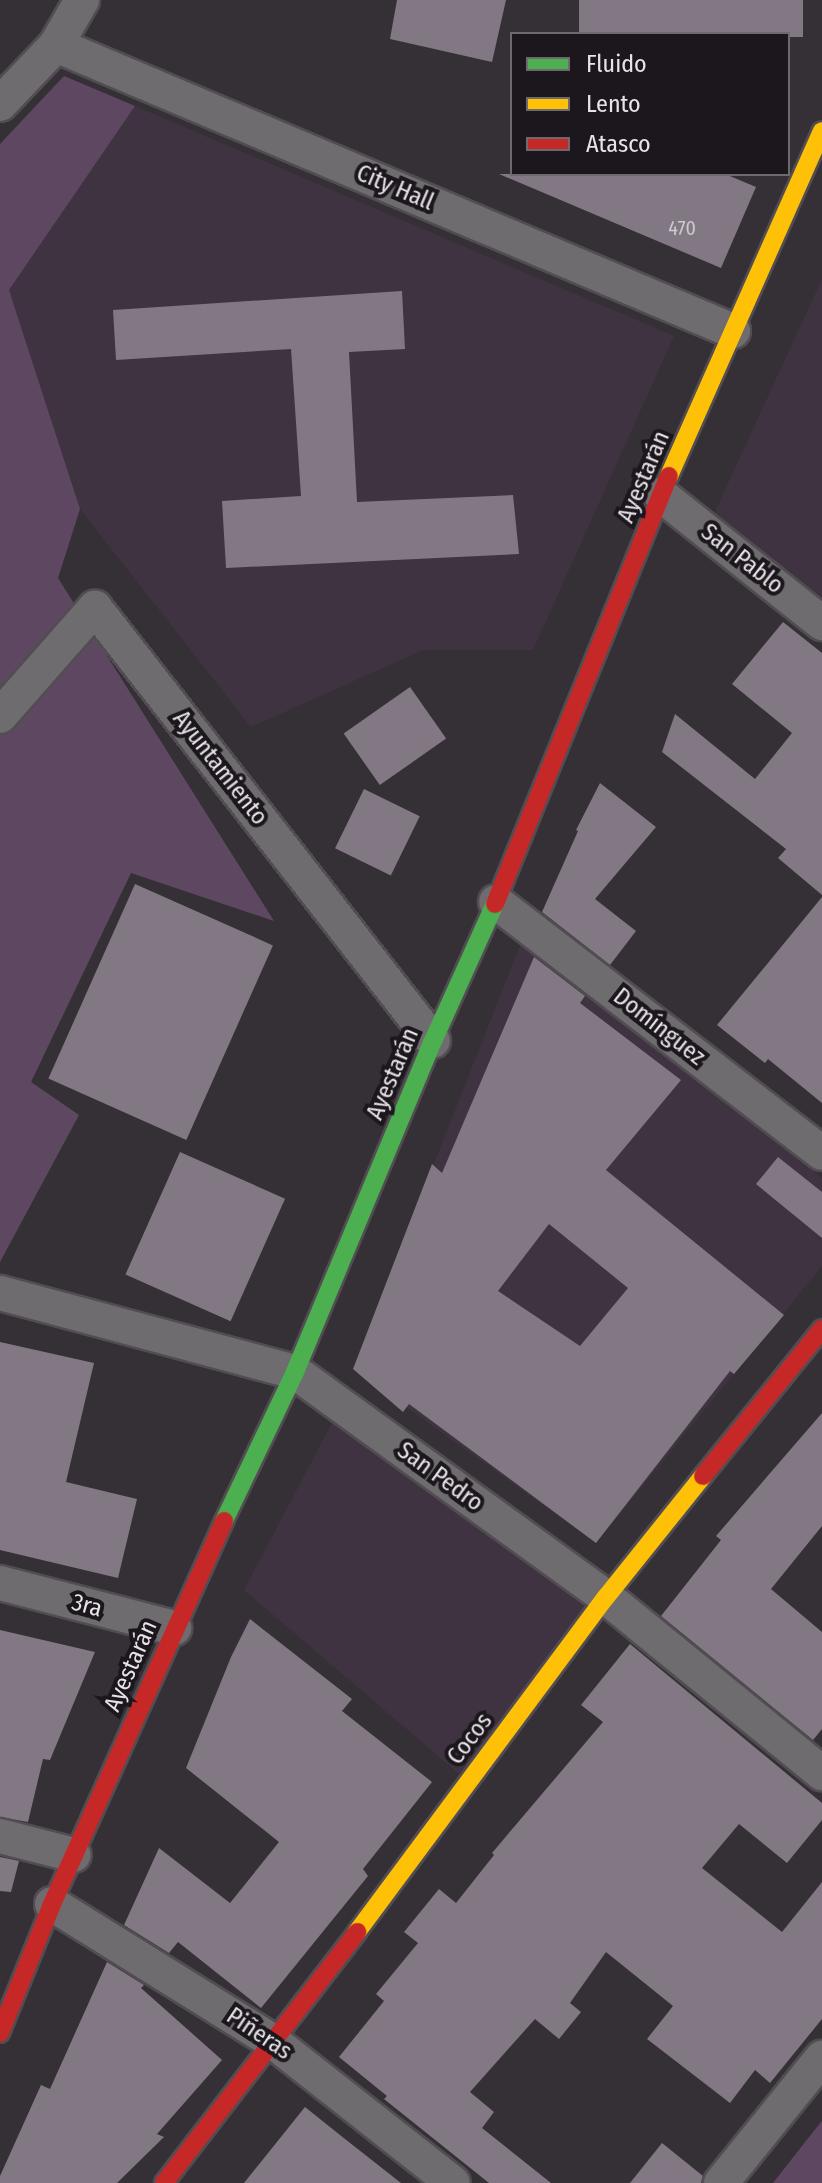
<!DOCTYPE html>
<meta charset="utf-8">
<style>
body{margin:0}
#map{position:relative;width:822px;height:2183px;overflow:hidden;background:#353035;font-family:"Fira Sans Condensed",sans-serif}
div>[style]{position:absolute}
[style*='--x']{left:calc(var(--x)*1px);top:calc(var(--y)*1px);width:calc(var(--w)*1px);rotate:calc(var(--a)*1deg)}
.built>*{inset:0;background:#3f3341}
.green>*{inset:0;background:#5e4861}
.building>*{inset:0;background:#827884;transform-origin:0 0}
.roads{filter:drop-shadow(2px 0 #514d52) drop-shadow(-2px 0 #514d52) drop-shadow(0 2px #514d52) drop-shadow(0 -2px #514d52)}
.street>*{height:34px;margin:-17px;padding:0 17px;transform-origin:17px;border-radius:17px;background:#6f6c6f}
.fast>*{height:18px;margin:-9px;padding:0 9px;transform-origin:9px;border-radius:9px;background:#4caf50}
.slow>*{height:18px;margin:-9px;padding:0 9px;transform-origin:9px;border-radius:9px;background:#ffc107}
.jam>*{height:18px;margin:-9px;padding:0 9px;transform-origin:9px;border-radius:9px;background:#c62828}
span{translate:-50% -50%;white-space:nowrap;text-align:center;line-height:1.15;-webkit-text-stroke:8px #1b171c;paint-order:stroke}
.number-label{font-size:20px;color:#cec8d0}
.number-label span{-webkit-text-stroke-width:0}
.street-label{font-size:24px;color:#e8e3e9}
.legend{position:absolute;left:510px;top:32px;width:280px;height:144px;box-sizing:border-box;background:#1b171c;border:2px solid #6d696e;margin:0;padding:10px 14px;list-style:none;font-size:24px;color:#e8e3e9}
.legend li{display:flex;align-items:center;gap:16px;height:40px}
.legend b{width:40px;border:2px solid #6d696e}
</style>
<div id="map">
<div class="built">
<div style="clip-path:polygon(135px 106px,674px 336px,533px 650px,423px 650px,251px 727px,80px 509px,9px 290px)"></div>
<div style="clip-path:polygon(822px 279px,822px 597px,712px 518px)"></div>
<div style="clip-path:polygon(521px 943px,822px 1178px,822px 1266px,596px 1543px,353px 1369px)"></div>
<div style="clip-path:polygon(335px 1417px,587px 1609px,459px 1774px,244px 1590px)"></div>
</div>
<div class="green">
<div style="clip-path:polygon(64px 76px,135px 106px,9px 290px,80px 509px,58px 578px,274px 921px,131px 873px,31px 1082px,79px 1115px,0 1262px,0 144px)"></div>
<div style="clip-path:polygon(822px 2121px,822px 2183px,773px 2183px,813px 2132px)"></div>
</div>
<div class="building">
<div style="clip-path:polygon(397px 0,506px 0,492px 62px,390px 39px)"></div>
<div style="left:579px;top:0;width:224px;height:37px"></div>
<div style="clip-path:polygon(499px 174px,725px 174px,756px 187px,721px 268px)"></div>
<div style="clip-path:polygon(402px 291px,405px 349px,349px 352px,357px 502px,513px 495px,519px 554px,226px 568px,222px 501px,301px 496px,291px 349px,116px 360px,113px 310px)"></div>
<div style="clip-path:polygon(783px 622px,822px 653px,822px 895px,778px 858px,786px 849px,662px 752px,675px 714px,755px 779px,792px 733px,732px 684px)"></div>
<div style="left:410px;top:687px;width:63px;height:81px;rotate:55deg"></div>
<div style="clip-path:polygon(600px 783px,656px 827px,595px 899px,636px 931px,610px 965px,542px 912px,578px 831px,576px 830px)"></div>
<div style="left:364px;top:789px;width:62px;height:66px;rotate:26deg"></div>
<div style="left:135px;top:884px;width:151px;height:213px;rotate:24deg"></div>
<div style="clip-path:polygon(822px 897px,822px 1103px,768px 1059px,765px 1063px,717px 1025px)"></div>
<div style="clip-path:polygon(evenodd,534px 957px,585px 996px,580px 1003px,681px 1080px,606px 1170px,784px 1315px,734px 1374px,730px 1371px,596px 1543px,409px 1404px,403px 1412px,353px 1369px,432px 1164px,442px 1173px,534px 957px,549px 1224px,628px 1288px,580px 1346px,498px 1291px,549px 1224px)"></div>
<div style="left:180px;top:1152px;width:115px;height:134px;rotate:24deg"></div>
<div style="clip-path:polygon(778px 1157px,822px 1192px,822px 1238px,756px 1184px)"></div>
<div style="clip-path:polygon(0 1342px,94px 1363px,66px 1482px,137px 1499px,118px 1578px,0 1550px)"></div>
<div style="clip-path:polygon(822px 1413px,822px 1526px,771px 1589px,822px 1632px,822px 1729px,813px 1740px,661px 1616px,721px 1540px,716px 1536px)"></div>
<div style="clip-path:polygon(250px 1619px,352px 1699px,342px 1711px,432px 1782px,363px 1869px,368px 1876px,261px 2008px,178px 1942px,169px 1953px,124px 1925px,159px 1848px,230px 1903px,279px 1842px,186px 1768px,231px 1657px)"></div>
<div style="clip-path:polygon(0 1630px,95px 1652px,50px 1760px,43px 1759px,28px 1822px,0 1817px)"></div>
<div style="clip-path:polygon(630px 1644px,822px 1803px,822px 1820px,787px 1863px,739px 1824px,702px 1868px,782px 1932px,822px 1882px,822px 2019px,770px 2083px,755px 2070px,730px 2103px,647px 2039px,673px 2006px,606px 1952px,570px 2003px,581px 2012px,559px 2039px,535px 2019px,470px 2092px,494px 2112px,482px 2128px,551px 2183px,489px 2183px,384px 2099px,387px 2096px,339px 2057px,384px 2001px,376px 1994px,418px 1943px,404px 1932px,439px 1889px,456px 1903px,494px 1855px,492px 1853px,603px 1722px,581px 1705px)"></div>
<div style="clip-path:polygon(0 1857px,19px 1861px,11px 1892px,0 1891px)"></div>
<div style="clip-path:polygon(107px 1962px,144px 1985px,141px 1988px,222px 2060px,157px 2134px,164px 2137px,117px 2183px,0 2183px,0 2176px,41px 2085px,50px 2089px)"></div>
<div style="clip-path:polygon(305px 2107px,345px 2139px,401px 2183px,244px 2183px)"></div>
<div style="clip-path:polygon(662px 2143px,703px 2176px,701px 2183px,630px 2183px)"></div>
</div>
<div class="roads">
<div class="street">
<div style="--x:56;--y:45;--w:735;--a:22.9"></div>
<div style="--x:0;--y:104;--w:81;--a:-46.5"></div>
<div style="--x:56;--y:45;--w:52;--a:-60"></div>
<div style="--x:661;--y:495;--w:206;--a:38.5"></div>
<div style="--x:0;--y:716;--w:144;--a:-48.7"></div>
<div style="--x:95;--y:608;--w:549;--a:52.02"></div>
<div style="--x:496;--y:902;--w:411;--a:37.6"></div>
<div style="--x:0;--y:1293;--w:305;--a:15"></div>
<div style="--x:295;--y:1372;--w:384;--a:35.9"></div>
<div style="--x:606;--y:1597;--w:279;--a:39.2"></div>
<div style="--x:0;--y:1583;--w:180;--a:14.5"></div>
<div style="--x:0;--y:1836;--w:76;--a:14.4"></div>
<div style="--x:52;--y:1904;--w:263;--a:31.9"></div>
<div style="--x:275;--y:2043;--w:226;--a:38.2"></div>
<div style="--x:721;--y:2183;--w:161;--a:-51.1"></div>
</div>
<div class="fast">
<div style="--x:224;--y:1521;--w:165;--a:-64.5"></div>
<div style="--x:295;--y:1372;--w:359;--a:-67.4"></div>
<div style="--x:433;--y:1041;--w:150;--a:-65.7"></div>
</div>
<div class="slow">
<div style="--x:669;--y:476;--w:377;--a:-66.1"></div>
<div style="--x:357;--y:1932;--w:417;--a:-53.4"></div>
<div style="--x:606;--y:1597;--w:155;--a:-51.3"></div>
</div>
<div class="jam">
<div style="--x:495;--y:904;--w:462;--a:-67.9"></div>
<div style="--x:703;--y:1476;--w:189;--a:-51"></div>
<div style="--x:0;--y:2033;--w:139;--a:-68"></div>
<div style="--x:52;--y:1904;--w:420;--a:-65.8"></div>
<div style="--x:164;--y:2183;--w:317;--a:-52.4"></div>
</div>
</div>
<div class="number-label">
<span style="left:682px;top:228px">470</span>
</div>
<div class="street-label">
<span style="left:395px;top:188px;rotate:23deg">City Hall</span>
<span style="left:644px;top:477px;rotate:-67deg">Ayestarán</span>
<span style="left:742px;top:559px;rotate:38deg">San Pablo</span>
<span style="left:220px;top:768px;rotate:52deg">Ayuntamiento</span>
<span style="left:659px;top:1027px;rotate:38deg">Domínguez</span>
<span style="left:393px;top:1074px;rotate:-67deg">Ayestarán</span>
<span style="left:440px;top:1477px;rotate:36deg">San Pedro</span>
<span style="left:87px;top:1606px;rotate:15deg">3ra</span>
<span style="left:131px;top:1666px;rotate:-66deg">Ayestarán</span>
<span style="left:470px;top:1739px;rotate:-53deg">Cocos</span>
<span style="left:259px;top:2034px;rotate:34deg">Piñeras</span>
</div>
<ul class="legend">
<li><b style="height:10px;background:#4caf50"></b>Fluido</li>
<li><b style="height:10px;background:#ffc107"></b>Lento</li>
<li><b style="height:10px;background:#c62828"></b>Atasco</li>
</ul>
</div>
